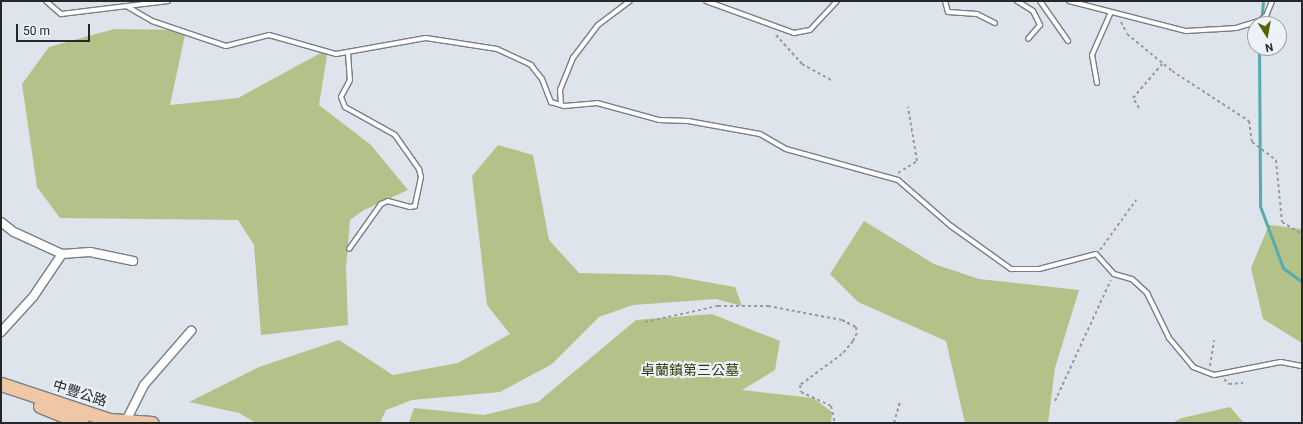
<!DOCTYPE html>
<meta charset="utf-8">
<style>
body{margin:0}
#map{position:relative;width:1303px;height:424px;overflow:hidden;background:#dee4eb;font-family:Roboto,"Noto Sans TC",sans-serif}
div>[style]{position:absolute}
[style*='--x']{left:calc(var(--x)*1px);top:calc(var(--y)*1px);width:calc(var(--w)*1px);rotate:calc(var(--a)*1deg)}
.green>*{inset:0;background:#b4c188}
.stream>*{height:3px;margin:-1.5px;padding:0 1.5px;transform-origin:1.5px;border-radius:1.5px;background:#55abad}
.path>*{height:2px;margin-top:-1px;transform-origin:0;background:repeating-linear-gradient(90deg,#959a9f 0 3px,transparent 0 6px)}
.roads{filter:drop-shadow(1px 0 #797e84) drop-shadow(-1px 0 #797e84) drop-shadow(0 1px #797e84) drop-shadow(0 -1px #797e84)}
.lane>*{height:4px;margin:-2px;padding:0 2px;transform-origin:2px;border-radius:2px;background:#fff}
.street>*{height:8px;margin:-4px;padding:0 4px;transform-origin:4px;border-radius:4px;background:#fff}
.primary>*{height:13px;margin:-6.5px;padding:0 6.5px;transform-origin:6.5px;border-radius:6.5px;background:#f0c7a4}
span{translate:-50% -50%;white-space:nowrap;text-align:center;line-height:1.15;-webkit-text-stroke:4px #ecf2f9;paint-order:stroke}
.park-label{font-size:14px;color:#323b0c}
.street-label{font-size:14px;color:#25272a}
.frame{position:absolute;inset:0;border:2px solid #25272a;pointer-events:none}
.north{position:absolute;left:1247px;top:16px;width:40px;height:40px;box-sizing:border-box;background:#ecf2f9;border:1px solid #9ca1a6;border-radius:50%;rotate:169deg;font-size:11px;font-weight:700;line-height:16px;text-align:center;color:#25272a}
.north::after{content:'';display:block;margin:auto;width:14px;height:18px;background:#5a6200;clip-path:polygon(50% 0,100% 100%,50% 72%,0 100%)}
.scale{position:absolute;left:16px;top:24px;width:74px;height:18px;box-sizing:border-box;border:2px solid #25272a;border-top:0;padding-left:5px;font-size:12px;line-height:14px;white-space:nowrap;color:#25272a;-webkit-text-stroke:3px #ecf2f9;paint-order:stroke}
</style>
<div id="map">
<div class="green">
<div style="clip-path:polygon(114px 29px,186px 30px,170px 105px,238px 98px,328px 49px,319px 105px,371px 145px,408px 190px,364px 210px,350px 220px,346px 268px,348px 325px,261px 335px,254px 245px,238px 220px,60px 218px,37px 187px,22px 84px,49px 47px)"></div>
<div style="clip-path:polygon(498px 145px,533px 155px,549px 240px,579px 273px,667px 275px,735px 287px,742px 306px,716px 299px,633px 305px,599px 317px,552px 364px,500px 392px,412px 400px,386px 410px,380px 423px,256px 423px,239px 413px,189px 402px,259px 367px,339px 340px,393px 375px,458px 363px,510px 334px,487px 305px,472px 176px)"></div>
<div style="clip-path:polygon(864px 221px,934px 264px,979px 279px,1079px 290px,1055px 368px,1048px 423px,965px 423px,946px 341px,858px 302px,830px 274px)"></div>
<div style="clip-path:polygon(1269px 225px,1302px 229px,1302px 343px,1263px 319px,1251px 268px)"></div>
<div style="clip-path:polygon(712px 314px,780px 341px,775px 370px,742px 390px,813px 398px,832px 412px,831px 423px,409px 423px,414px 408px,484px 415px,538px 402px,636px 320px)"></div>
<div style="clip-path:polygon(1230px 407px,1244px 423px,1172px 423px,1182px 418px)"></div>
</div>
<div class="stream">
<div style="--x:1261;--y:24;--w:23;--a:-85"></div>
<div style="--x:1259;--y:48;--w:158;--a:89.6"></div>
<div style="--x:1260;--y:206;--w:66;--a:69.6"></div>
<div style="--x:1283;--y:268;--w:24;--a:36"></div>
</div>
<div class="path">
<div style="--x:1121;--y:22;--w:13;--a:63"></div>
<div style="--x:1127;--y:34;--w:58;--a:39.4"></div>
<div style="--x:1172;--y:71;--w:92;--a:33"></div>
<div style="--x:1249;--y:121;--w:21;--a:82"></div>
<div style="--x:1252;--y:142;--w:30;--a:37"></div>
<div style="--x:1276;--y:160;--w:62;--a:84.5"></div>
<div style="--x:1282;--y:222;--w:23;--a:31"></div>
<div style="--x:776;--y:35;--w:39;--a:48"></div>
<div style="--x:802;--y:64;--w:35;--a:29"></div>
<div style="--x:1139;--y:108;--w:12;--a:-121"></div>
<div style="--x:1133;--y:98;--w:45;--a:-49.5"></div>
<div style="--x:898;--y:173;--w:22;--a:-32"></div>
<div style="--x:917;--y:161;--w:55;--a:-99.5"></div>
<div style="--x:1100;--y:250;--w:62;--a:-54.2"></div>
<div style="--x:645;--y:322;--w:75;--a:-12.4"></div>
<div style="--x:718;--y:306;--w:50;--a:0"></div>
<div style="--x:768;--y:306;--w:75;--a:10.7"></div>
<div style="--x:842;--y:320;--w:16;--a:27"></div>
<div style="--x:856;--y:327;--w:6;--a:81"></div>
<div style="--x:857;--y:333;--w:9;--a:117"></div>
<div style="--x:853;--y:341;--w:17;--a:130"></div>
<div style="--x:842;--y:354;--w:52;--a:143.6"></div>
<div style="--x:800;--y:385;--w:7;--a:82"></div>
<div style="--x:801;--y:392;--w:33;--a:25"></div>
<div style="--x:831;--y:406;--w:17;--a:77"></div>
<div style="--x:1210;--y:366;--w:26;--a:-81"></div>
<div style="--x:1224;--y:379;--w:7;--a:45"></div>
<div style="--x:1229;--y:384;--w:14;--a:-4"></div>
<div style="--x:1055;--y:401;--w:133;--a:-65.2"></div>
<div style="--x:894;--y:423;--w:22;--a:-74"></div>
</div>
<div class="roads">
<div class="lane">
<div style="--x:46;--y:1;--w:20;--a:41"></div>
<div style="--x:61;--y:14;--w:108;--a:-6.9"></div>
<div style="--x:706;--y:1;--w:94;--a:20"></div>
<div style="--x:794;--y:33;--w:16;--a:-11"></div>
<div style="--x:810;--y:30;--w:40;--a:-47"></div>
<div style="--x:945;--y:1;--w:11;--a:75"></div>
<div style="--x:948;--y:12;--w:29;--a:4"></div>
<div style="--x:977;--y:14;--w:20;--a:27"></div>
<div style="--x:1017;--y:1;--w:19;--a:32"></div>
<div style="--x:1033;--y:11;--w:16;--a:63"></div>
<div style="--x:1040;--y:25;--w:18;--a:131"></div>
<div style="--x:1040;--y:1;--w:49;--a:55"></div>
<div style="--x:1069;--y:1;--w:121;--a:14.4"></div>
<div style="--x:1186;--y:31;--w:50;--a:-3.4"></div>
<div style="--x:1236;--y:28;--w:24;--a:-17"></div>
<div style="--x:1259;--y:21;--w:9;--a:-36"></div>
<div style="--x:1266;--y:16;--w:16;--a:-68"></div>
<div style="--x:128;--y:7;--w:28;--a:30"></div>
<div style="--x:152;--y:21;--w:78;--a:18.7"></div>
<div style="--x:226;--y:46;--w:44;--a:-14.3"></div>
<div style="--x:269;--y:35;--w:70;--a:15.8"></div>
<div style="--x:336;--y:54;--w:91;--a:-10.1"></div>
<div style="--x:426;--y:38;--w:72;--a:8.8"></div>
<div style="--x:497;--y:49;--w:38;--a:25"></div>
<div style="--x:531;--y:65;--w:18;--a:52"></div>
<div style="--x:542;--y:79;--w:25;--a:69"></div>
<div style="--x:551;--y:102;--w:14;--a:17"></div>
<div style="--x:564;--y:106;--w:33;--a:-5"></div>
<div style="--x:597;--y:103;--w:64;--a:15.3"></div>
<div style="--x:659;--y:120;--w:29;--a:2"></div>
<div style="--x:688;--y:121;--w:73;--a:10.2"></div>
<div style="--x:760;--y:134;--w:30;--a:30"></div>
<div style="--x:786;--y:149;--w:116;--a:15.5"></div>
<div style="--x:898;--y:180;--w:70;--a:41"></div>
<div style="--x:951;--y:226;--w:74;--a:35.6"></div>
<div style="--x:1011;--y:269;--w:28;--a:0"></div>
<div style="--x:1039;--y:269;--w:59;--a:-14.7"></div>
<div style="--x:1096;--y:254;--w:27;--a:48"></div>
<div style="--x:1114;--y:274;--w:19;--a:16"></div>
<div style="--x:1132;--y:279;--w:21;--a:43"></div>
<div style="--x:1147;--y:293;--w:50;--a:63.9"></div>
<div style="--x:1169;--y:338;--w:38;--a:50"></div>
<div style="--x:1193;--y:367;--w:22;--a:21"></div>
<div style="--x:1214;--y:375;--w:68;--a:-11"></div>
<div style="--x:1281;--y:362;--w:21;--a:11"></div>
<div style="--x:348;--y:53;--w:27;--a:86"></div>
<div style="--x:350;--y:80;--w:19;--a:118"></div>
<div style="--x:341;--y:97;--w:11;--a:68"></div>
<div style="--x:345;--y:107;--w:57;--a:29.2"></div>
<div style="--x:395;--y:135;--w:42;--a:54.8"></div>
<div style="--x:419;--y:169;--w:8;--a:76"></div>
<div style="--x:421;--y:177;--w:30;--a:102"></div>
<div style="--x:415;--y:206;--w:5;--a:169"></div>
<div style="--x:410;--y:207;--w:23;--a:-165"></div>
<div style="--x:388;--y:201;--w:8;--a:157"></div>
<div style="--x:381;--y:204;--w:55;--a:125.4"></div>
<div style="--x:1097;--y:83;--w:28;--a:-100"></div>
<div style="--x:1092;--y:55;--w:47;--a:-66.2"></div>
<div style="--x:561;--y:105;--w:15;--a:-94"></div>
<div style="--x:560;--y:90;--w:35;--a:-68"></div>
<div style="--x:573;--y:58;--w:41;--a:-52.9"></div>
<div style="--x:598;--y:25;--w:40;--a:-37"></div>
</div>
<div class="street">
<div style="--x:1;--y:222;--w:16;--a:38"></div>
<div style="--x:14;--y:232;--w:53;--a:24.6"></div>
<div style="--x:62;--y:254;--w:28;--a:-4"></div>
<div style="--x:90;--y:252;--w:44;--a:11.8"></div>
<div style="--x:1;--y:332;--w:47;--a:-47.6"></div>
<div style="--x:33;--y:297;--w:52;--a:-56"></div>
<div style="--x:126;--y:421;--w:40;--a:-63.4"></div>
<div style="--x:144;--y:385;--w:72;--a:-49"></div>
</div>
<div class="primary">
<div style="--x:1;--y:384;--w:114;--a:18.4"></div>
<div style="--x:109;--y:420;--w:43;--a:4"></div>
<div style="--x:40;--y:406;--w:45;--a:22"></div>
</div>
</div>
<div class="park-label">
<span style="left:690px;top:370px">卓蘭鎮第三公墓</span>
</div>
<div class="street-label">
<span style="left:80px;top:393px;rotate:18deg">中豐公路</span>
</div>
<div class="frame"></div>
<div class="north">N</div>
<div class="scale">50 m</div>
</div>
